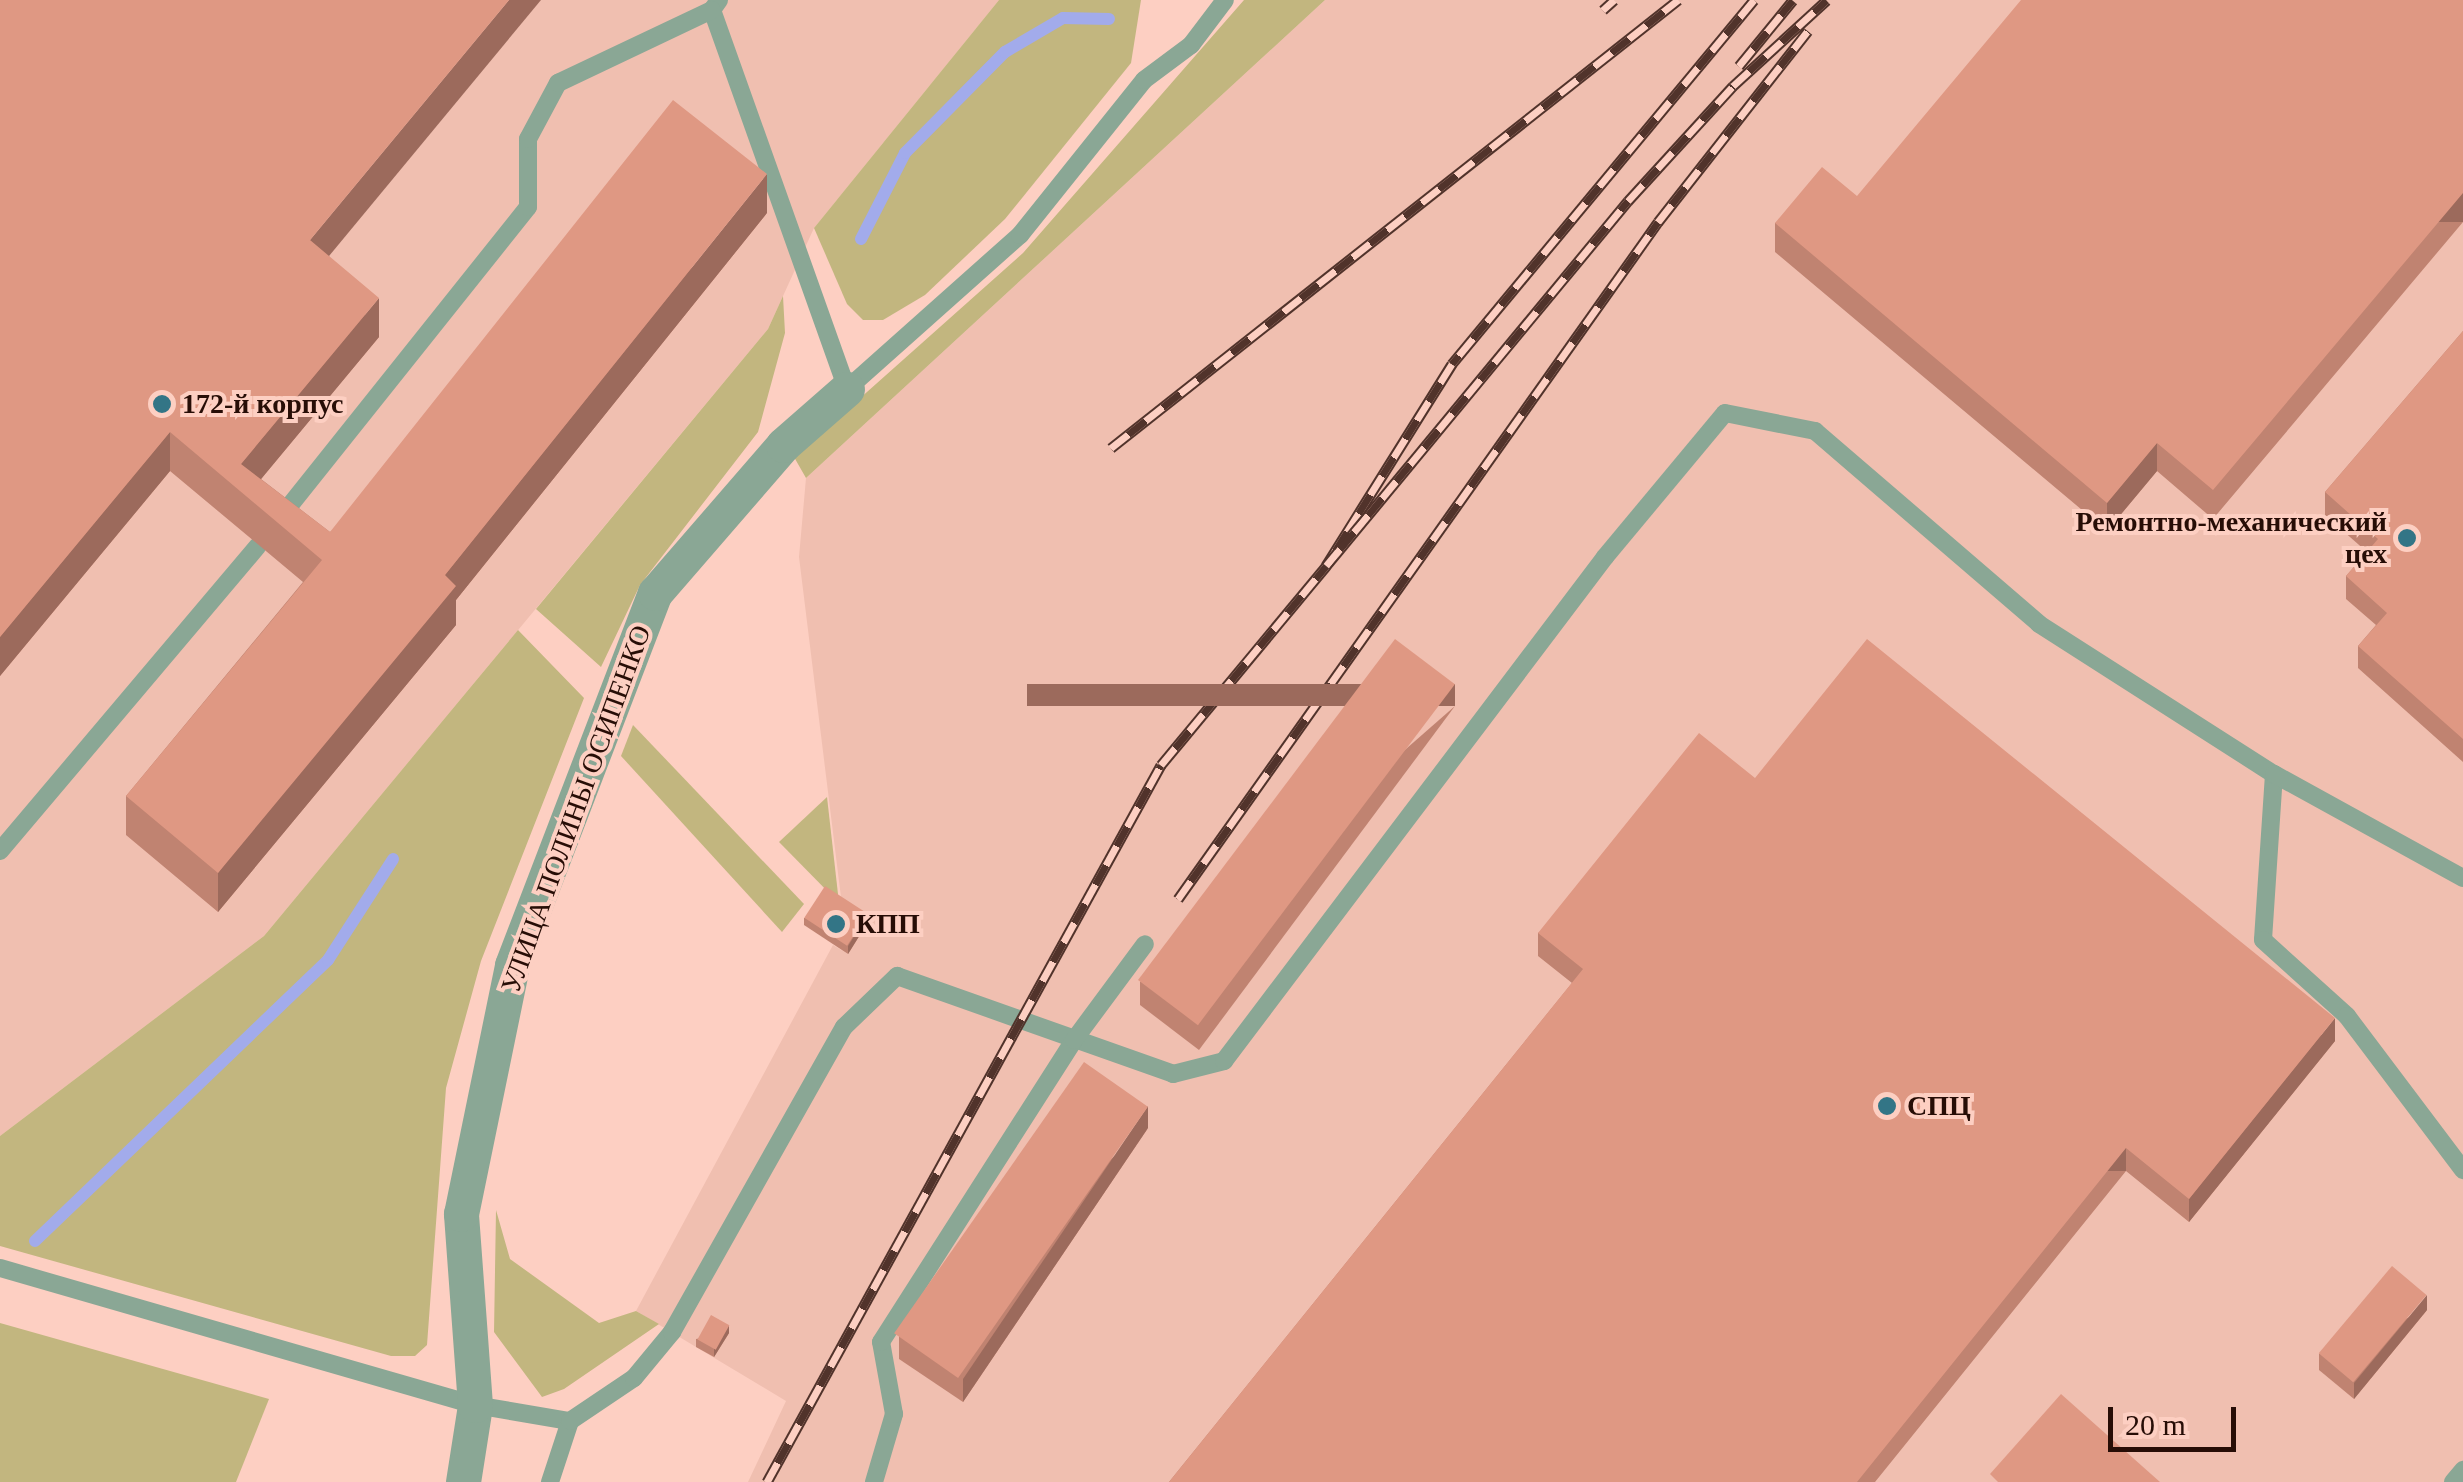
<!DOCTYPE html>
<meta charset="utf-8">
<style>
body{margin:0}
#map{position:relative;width:2463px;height:1482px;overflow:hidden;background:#fdcfc2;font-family:Georgia,serif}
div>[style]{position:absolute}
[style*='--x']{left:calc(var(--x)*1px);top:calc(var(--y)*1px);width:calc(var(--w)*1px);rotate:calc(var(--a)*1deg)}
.built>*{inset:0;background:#f0bfb0}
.green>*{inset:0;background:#c2b67f}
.stream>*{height:12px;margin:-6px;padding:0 6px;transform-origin:6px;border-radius:6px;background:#a2abeb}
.service>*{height:18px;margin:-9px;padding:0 9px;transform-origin:9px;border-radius:9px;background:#8aa795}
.minor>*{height:35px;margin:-17.5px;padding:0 17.5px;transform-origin:17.5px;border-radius:17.5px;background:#8aa795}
.rail>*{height:11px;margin-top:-5.5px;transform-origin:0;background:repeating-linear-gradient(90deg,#fdcfc2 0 22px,#51332b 0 44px);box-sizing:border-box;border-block:2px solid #51332b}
.wall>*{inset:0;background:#c08371}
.shaded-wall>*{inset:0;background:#9c6a5c;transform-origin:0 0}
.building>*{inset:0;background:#df9883;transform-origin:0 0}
.dots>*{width:28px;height:28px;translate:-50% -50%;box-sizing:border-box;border:5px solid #fdcfc2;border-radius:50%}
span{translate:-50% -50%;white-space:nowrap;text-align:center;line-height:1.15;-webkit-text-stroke:8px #fdcfc2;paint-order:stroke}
.poi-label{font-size:28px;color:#270d06;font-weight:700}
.left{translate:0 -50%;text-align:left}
.right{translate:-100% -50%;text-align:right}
.street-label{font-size:28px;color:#270d06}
.scale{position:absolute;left:2108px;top:1407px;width:128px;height:45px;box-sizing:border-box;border:5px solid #270d06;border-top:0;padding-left:12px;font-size:30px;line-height:35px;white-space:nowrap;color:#270d06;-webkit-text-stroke:8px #fdcfc2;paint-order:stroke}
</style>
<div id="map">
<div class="built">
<div style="clip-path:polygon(0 0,999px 0,814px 228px,768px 329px,264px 936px,0 1136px)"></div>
<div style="clip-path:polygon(1325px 0,2463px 0,2463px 1482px,748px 1482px,786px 1401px,636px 1311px,833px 945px,848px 954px,799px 557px,806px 478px)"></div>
</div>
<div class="green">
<div style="clip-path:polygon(999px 0,1141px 0,1131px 63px,1005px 219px,925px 295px,883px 320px,863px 320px,847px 304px,814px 228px)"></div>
<div style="clip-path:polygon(1244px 0,1325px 0,806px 478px,794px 457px,1023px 253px)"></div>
<div style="clip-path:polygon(783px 296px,785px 333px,758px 432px,640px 585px,601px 667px,536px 609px,768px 329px)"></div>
<div style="clip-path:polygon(518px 630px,584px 698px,481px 961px,446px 1088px,427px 1345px,415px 1356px,391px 1356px,0 1246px,0 1136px,264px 936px)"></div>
<div style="clip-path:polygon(633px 725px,804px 904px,782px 932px,621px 756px)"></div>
<div style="clip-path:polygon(827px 797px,839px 903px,779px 842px)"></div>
<div style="clip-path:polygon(496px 1210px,510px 1259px,599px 1323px,636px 1311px,659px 1324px,564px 1389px,542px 1397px,494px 1332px)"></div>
<div style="clip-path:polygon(0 1323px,269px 1399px,236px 1482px,0 1482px)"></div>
</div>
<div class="stream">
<div style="--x:861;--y:239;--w:97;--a:-62.9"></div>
<div style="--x:905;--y:153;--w:142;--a:-45.3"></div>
<div style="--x:1005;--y:52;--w:67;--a:-30.4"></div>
<div style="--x:1063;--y:18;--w:46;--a:1.2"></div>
<div style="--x:35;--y:1241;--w:406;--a:-43.8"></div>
<div style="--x:328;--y:960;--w:120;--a:-57.2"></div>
</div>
<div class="service">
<div style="--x:719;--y:0;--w:12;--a:125"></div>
<div style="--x:712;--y:10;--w:402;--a:70.4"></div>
<div style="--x:847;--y:389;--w:232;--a:-41.7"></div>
<div style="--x:1020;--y:235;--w:198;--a:-51.3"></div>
<div style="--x:1144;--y:80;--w:59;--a:-36.7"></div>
<div style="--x:1191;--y:45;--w:56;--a:-52.9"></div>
<div style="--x:279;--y:519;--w:399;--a:-51.4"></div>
<div style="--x:528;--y:207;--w:68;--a:-90"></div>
<div style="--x:528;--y:139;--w:64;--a:-61.8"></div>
<div style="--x:558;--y:83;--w:170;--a:-25.4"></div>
<div style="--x:2274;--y:774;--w:166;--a:93.8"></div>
<div style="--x:2263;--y:940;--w:113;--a:42.1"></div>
<div style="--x:2347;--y:1016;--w:193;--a:53"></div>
<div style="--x:0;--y:851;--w:399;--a:-49.8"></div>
<div style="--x:0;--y:1268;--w:494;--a:16.1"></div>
<div style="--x:475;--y:1405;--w:96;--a:9.6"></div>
<div style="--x:550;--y:1482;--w:64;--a:-71.8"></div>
<div style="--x:570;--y:1421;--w:77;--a:-33.9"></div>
<div style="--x:634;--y:1378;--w:60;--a:-50.4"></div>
<div style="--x:672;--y:1332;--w:350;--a:-60.6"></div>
<div style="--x:844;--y:1027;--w:74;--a:-43.9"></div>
<div style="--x:897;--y:976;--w:293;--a:19.5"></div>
<div style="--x:1173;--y:1074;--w:53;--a:-14.3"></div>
<div style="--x:1224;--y:1061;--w:632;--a:-52.91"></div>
<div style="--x:1605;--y:557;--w:187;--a:-50.2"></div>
<div style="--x:1725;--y:413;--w:92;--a:11.3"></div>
<div style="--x:1815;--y:431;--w:296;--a:40.7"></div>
<div style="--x:2039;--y:624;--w:279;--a:32.6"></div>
<div style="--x:2274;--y:774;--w:216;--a:28.8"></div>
<div style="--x:874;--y:1482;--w:71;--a:-73.6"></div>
<div style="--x:894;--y:1414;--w:73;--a:-100.2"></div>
<div style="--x:881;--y:1342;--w:358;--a:-57.4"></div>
<div style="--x:1074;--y:1040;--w:119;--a:-53.5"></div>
<div style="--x:2453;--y:1482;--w:16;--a:-50"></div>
</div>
<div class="minor">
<div style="--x:463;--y:1482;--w:78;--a:-81.1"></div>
<div style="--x:475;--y:1405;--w:192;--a:-94.2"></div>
<div style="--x:461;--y:1214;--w:254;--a:-78.4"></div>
<div style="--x:512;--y:965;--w:399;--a:-69"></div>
<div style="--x:655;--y:593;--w:196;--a:-49.1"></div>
<div style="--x:783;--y:445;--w:85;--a:-41.2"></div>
</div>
<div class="rail">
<div style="--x:1754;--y:0;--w:473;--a:129.7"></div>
<div style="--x:1452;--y:364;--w:238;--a:122"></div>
<div style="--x:1326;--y:566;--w:474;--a:-50.4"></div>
<div style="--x:1628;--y:201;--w:156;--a:-47.6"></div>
<div style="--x:1733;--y:86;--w:127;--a:-42.5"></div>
<div style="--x:1603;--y:10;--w:15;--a:-42"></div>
<div style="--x:1739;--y:66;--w:85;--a:-50.7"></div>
<div style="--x:1111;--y:448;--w:723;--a:-38.31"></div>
<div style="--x:1178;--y:899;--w:830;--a:-54.66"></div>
<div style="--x:1658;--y:222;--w:243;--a:-51.9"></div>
<div style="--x:767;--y:1482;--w:818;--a:-61.21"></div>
<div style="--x:1161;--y:765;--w:259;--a:-50.3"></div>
</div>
<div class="wall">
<div style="clip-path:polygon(0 0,329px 256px,379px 337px,261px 479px,330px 532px,767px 213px,456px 600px,456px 625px,218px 912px,126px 835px,126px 796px,303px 582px,170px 471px,0 676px)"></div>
<div style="clip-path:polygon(2463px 0,2463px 222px,2213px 519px,2157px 471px,2107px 531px,1775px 252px,1775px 223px)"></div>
<div style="clip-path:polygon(2463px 331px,2463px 762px,2358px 668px,2358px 646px,2376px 625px,2346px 599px,2346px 576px,2367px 552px,2325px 515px,2325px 492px)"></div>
<div style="clip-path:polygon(1455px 706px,1199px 1050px,1140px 1005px,1140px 982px)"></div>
<div style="clip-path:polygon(1755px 778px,2335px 1041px,2189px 1222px,2126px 1171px,1875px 1482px,1169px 1482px,1572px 983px,1538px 956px,1538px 933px)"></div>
<div style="clip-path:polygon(804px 918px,868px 922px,848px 954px,804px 925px)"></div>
<div style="clip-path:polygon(1148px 1128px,963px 1402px,899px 1359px,899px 1336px)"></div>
<div style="clip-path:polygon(2427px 1310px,2354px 1399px,2319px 1370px,2319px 1354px)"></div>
<div style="clip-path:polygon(729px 1333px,714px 1357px,696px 1347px,696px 1339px)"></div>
</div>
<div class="shaded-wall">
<div style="clip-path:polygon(509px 0,541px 0,310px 279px,310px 240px)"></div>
<div style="clip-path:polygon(767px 174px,767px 213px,456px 600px,456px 625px,218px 912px,218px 873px,445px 575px)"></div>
<div style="left:2463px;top:193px;width:29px;height:388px;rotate:90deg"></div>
<div style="clip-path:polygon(379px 298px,379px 337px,247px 496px,241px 464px)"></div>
<div style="clip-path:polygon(170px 432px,170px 471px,0 676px,0 637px)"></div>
<div style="clip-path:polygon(2157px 443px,2157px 471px,2107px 531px,2107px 503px)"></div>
<div style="left:1455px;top:684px;width:22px;height:428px;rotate:90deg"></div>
<div style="clip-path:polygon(868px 914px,868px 922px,848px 954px,848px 946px)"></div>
<div style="clip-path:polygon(2335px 1018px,2335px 1041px,2189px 1222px,2189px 1199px)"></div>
<div style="clip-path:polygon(1148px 1106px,1148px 1128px,963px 1402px,963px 1379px)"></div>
<div style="left:2126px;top:1148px;width:23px;height:429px;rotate:90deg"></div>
<div style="clip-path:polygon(2427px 1295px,2427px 1310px,2354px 1399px,2354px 1383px)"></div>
<div style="clip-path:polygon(729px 1325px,729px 1333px,714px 1357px,714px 1349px)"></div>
</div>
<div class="building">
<div style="clip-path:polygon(0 0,509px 0,310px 240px,379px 298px,241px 464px,330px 532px,673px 100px,767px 174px,445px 575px,456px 586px,218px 873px,126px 796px,322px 560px,170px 432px,0 637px)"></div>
<div style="clip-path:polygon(2021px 0,2463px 0,2463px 193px,2213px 490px,2157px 443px,2107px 503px,1775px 223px,1822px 167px,1857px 196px)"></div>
<div style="clip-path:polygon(2463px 331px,2463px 739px,2358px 646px,2387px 613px,2346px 576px,2378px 539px,2325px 492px)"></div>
<div style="left:1395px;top:639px;width:75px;height:427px;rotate:37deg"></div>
<div style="clip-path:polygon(1867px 639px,2335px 1018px,2189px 1199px,2126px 1148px,1857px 1482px,1169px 1482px,1583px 969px,1538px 933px,1699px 733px,1755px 778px)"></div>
<div style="left:825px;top:886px;width:51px;height:38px;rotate:33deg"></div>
<div style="left:1084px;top:1062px;width:78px;height:331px;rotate:35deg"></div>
<div style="left:2392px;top:1266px;width:45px;height:114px;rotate:40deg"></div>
<div style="left:711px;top:1315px;width:21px;height:28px;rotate:29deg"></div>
<div style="clip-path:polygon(2061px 1394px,2160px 1482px,1998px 1482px,1990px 1474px)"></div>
</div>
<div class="dots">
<div style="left:162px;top:404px;background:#337586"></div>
<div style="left:2407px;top:538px;background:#337586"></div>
<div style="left:836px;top:924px;background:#337586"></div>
<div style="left:1887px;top:1106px;background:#337586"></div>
</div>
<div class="poi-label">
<span class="left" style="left:182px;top:404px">172-й корпус</span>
<span class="right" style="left:2387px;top:538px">Ремонтно-механический<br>цех</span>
<span class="left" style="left:856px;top:924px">КПП</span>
<span class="left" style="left:1907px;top:1106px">СПЦ</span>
</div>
<div class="street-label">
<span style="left:576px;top:809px;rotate:-70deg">УЛИЦА ПОЛИНЫ ОСИПЕНКО</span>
</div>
<div class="scale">20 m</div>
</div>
